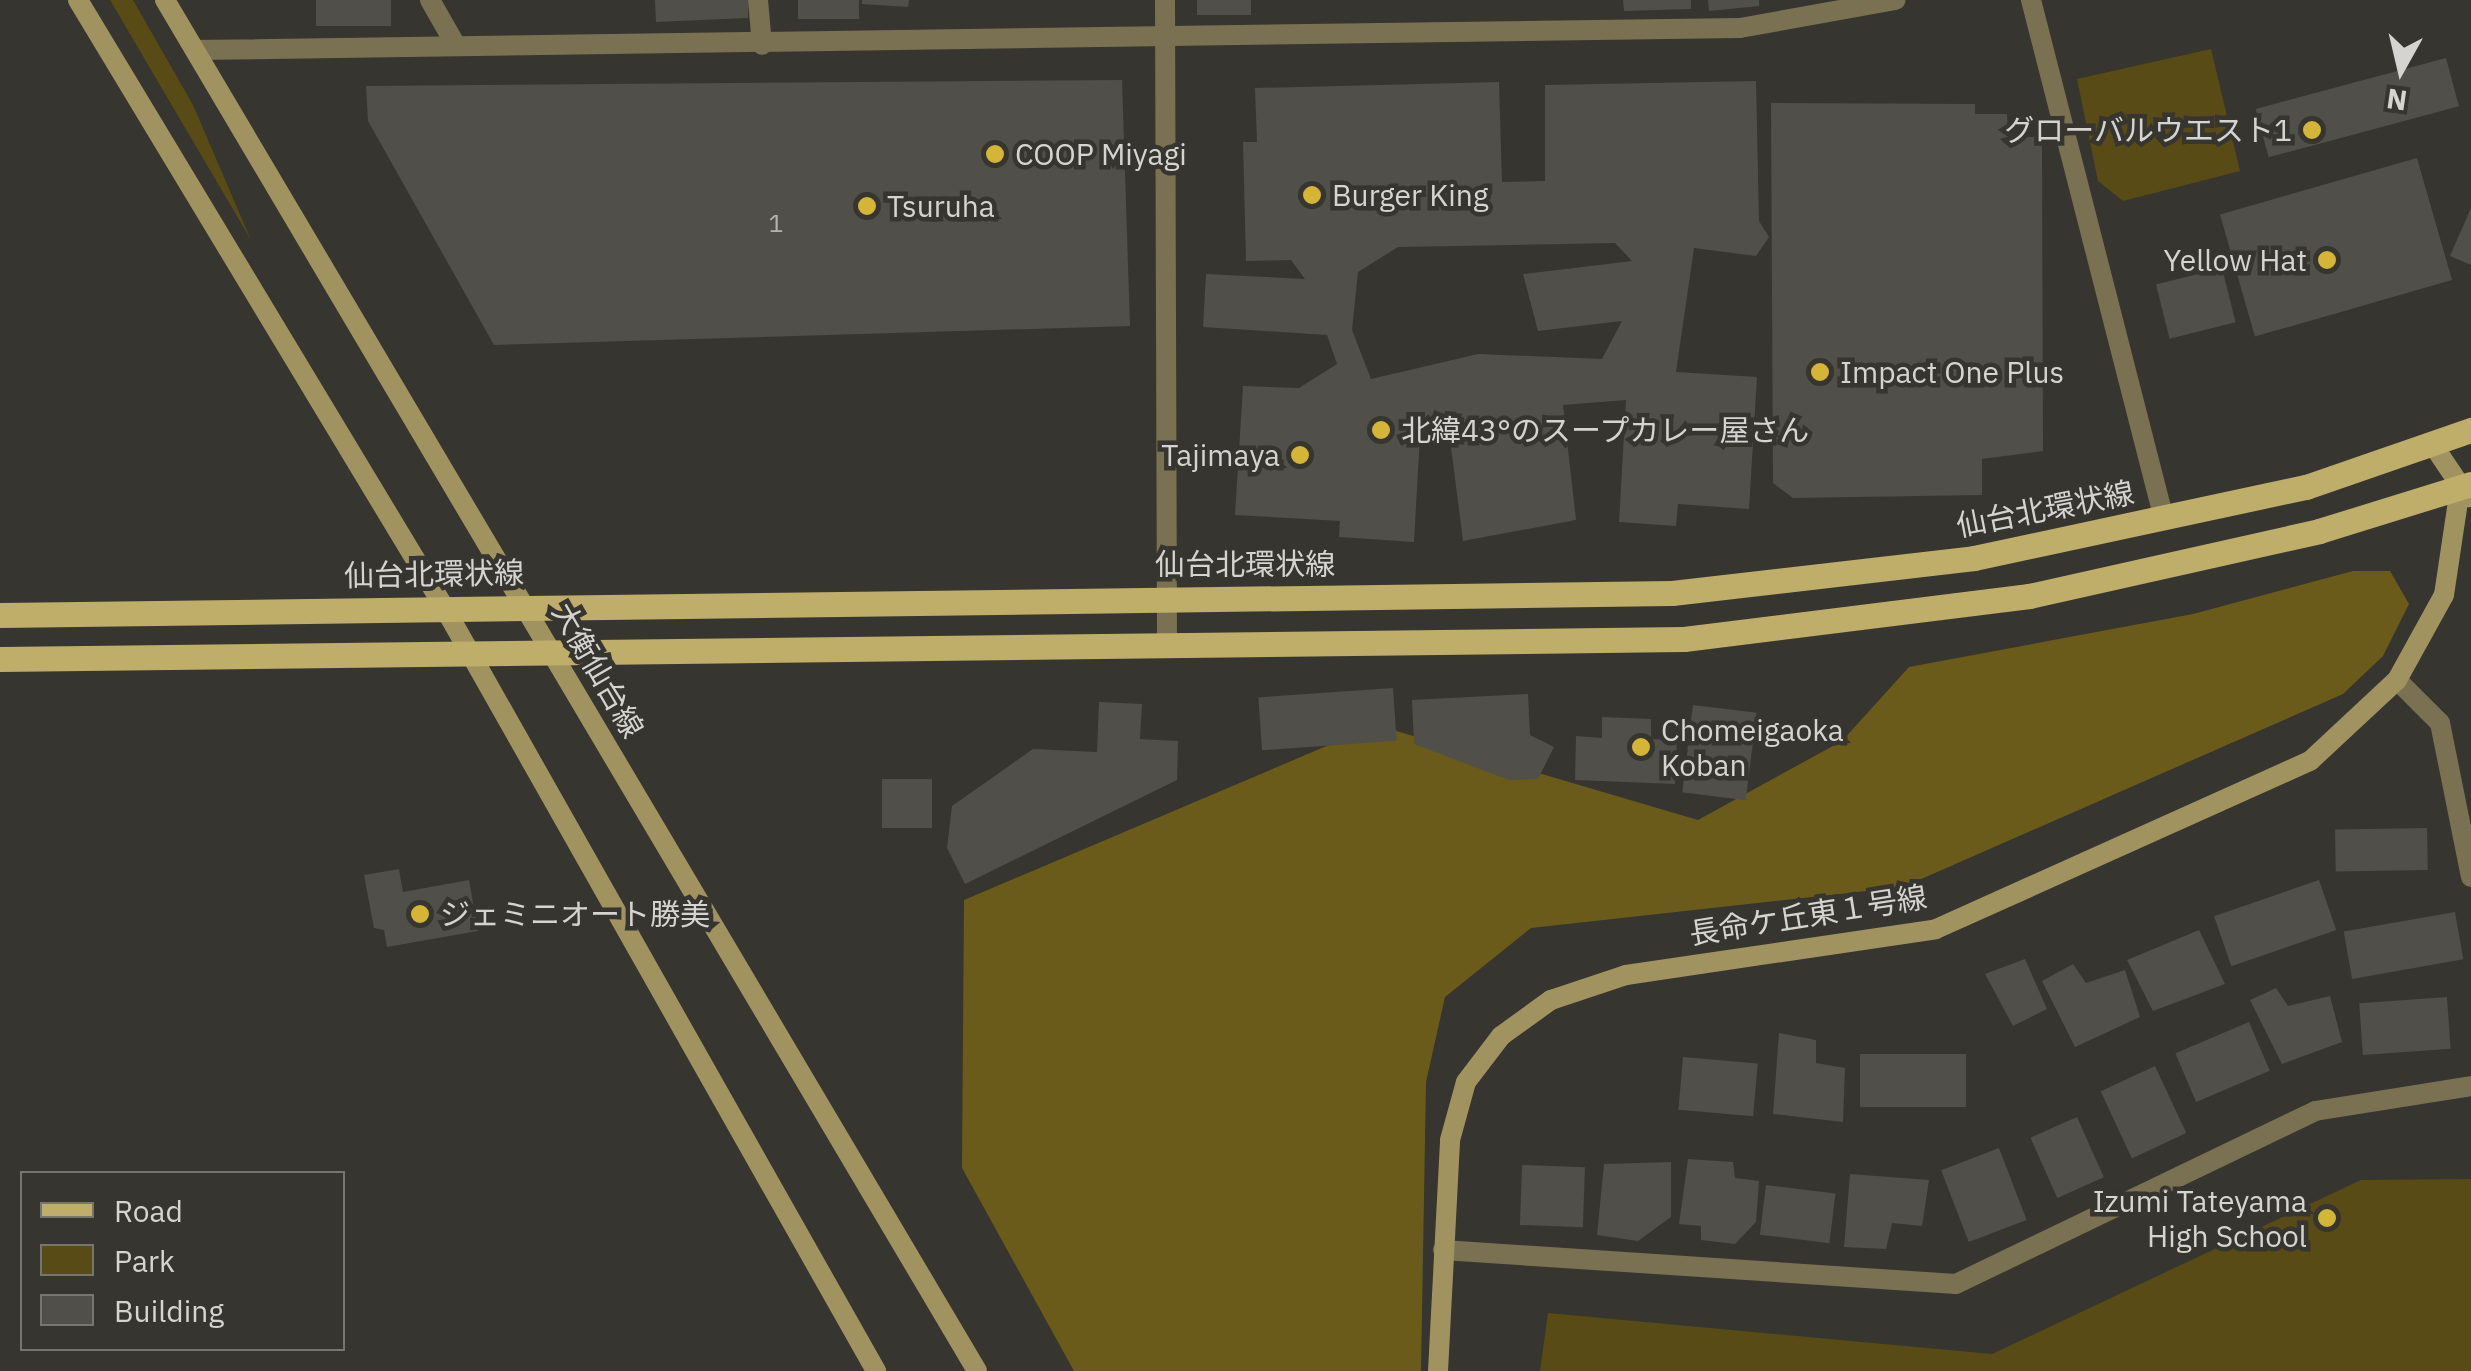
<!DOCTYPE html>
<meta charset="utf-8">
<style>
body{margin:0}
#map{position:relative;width:2471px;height:1371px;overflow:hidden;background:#363530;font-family:"IBM Plex Sans","Noto Sans JP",sans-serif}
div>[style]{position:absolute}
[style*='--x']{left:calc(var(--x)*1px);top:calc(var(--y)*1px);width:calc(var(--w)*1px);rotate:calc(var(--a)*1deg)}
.green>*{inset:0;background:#584b15}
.forest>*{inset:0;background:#6b5b1a}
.building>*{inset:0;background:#504f49;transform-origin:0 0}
.lane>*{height:20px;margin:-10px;padding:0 10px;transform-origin:10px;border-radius:10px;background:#7a7152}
.street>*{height:20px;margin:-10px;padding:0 10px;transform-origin:10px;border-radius:10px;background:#7a7152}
.secondary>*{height:20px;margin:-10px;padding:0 10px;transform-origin:10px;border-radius:10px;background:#a19360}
.primary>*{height:25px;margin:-12.5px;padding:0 12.5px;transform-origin:12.5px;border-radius:12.5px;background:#bfad6a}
.dots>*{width:28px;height:28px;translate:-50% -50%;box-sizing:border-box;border:5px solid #363530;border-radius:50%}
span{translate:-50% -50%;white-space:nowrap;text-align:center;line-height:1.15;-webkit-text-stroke:9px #363530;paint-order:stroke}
.number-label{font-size:25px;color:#b4b3af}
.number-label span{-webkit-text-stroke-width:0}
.poi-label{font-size:30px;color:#d5d4d1}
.right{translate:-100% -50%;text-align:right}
.left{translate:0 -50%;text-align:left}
.street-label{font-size:30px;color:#d5d4d1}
.legend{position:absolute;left:20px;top:1171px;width:325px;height:180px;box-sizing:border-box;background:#363530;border:2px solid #767570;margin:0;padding:12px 18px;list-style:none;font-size:30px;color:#d5d4d1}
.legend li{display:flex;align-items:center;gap:20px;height:50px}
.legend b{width:50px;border:2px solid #767570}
.north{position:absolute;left:2351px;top:20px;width:100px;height:100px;-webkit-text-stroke:8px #363530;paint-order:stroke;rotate:188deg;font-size:28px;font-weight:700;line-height:40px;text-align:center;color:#d5d4d1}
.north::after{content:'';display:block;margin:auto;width:35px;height:45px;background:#d5d4d1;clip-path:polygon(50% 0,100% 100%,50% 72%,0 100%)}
</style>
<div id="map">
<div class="green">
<div style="clip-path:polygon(110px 0,133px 0,193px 105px,251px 240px)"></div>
<div style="clip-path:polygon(2211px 49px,2240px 171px,2123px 201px,2098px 181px,2077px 79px)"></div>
<div style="clip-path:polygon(2471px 1179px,2471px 1371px,1540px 1371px,1548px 1313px,1992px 1354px,2361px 1180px)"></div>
</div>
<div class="forest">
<div style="clip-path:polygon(2353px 571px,2390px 571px,2409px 604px,2383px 656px,2343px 694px,1903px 887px,1531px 928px,1445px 997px,1426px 1082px,1421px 1371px,1074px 1371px,962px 1168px,964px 900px,1376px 725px,1698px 820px,1842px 741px,1909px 667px,2193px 614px)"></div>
</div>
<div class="building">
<div style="left:316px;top:0;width:75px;height:26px"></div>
<div style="clip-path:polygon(655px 0,748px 0,748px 18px,656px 22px)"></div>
<div style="left:798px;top:0;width:61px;height:19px"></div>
<div style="clip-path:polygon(862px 0,909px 0,908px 7px,862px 4px)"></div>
<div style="left:1197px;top:0;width:54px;height:15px"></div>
<div style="clip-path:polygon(1623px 0,1691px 0,1691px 9px,1624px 11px)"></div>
<div style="clip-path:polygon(1708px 0,1759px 0,1759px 6px,1709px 11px)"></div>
<div style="left:2446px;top:58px;width:50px;height:197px;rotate:75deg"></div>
<div style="clip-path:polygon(1122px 80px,1130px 326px,494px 345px,368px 121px,366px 86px)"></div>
<div style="clip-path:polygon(evenodd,1756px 81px,1759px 221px,1769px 237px,1756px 256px,1694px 248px,1676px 372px,1757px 377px,1749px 509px,1678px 504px,1676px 526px,1619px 522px,1626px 400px,1563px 405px,1576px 520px,1463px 541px,1447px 416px,1421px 418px,1414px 542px,1339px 537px,1340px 521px,1235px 515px,1243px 386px,1299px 388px,1337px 364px,1327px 335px,1203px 327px,1206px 274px,1305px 279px,1291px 260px,1246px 261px,1243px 142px,1257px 142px,1255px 88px,1499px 82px,1502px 182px,1545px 181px,1545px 85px,1756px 81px,1615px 243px,1632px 261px,1523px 274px,1538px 331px,1622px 321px,1602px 359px,1478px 354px,1371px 379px,1352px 330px,1358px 272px,1398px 247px,1615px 243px)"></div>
<div style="clip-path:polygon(1771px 103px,1975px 104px,1975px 114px,2007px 114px,2008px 137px,2042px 137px,2043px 451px,1982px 459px,1982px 495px,1793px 498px,1773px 483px)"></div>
<div style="left:2417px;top:158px;width:127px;height:205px;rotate:74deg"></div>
<div style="clip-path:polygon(2471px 208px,2471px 265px,2450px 256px)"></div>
<div style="left:2222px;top:268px;width:56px;height:68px;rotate:76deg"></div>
<div style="left:1393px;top:688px;width:53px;height:135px;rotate:86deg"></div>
<div style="clip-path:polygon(1528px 694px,1530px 735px,1554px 747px,1538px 779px,1509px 780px,1414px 744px,1412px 700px)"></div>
<div style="clip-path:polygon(1099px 702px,1142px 704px,1140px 739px,1178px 741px,1177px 780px,965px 884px,947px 848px,952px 806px,1033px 749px,1097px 752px)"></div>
<div style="left:1693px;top:705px;width:64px;height:88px;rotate:7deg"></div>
<div style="clip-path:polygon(1602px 717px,1651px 719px,1651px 739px,1677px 740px,1675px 784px,1575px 780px,1576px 736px,1602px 738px)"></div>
<div style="left:882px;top:779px;width:50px;height:49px"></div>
<div style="left:2427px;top:828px;width:42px;height:92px;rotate:89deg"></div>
<div style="clip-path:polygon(399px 869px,403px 892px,469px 880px,478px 931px,387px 947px,384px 930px,374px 928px,364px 875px)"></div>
<div style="left:2319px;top:880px;width:53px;height:111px;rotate:71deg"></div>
<div style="left:2455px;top:912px;width:48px;height:113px;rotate:80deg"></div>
<div style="clip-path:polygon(2199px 930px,2225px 984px,2153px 1011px,2127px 960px)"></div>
<div style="clip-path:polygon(2025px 959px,2047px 1009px,2013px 1026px,1985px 974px)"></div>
<div style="clip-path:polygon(2073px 964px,2086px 983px,2125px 970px,2140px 1017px,2075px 1047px,2042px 981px)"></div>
<div style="clip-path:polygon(2276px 988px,2288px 1006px,2330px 996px,2342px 1042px,2282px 1064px,2250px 1000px)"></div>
<div style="left:2447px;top:997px;width:52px;height:88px;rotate:86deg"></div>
<div style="left:2249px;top:1022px;width:53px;height:80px;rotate:67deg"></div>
<div style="clip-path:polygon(1779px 1033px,1816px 1040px,1816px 1063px,1845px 1068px,1843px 1122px,1773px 1114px)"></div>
<div style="left:1966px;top:1054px;width:53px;height:106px;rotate:90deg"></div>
<div style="left:1683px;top:1057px;width:75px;height:53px;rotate:5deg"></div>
<div style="left:2155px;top:1066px;width:74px;height:60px;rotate:65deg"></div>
<div style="left:2077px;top:1117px;width:66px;height:51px;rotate:66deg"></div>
<div style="left:1999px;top:1148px;width:77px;height:62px;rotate:69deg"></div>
<div style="clip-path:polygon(1688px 1159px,1733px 1162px,1735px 1178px,1759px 1181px,1756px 1222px,1735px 1244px,1701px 1240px,1701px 1226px,1679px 1224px)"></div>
<div style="clip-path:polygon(1671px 1162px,1671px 1217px,1638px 1241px,1597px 1235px,1604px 1164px)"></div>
<div style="left:1522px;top:1165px;width:63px;height:60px;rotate:2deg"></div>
<div style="clip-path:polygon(1850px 1174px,1929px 1180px,1922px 1226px,1892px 1223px,1886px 1249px,1844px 1247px)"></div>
<div style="left:1766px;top:1185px;width:70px;height:50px;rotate:7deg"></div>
</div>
<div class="lane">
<div style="--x:758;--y:0;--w:45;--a:84.9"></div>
</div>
<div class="street">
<div style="--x:430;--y:0;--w:48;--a:60.3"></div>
<div style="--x:1165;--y:0;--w:645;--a:89.82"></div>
<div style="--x:2031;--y:0;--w:536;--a:75.63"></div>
<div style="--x:195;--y:50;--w:1545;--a:-0.82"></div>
<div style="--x:1740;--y:28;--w:158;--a:-10.2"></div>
<div style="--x:2397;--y:680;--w:61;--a:45"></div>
<div style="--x:2440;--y:723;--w:157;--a:78.6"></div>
<div style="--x:1443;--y:1250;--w:514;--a:3.79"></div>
<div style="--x:1956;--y:1284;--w:399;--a:-25.7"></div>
<div style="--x:2315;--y:1111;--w:158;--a:-9.1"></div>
</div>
<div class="secondary">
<div style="--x:78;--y:0;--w:709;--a:58.91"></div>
<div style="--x:444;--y:607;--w:878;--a:60.51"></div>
<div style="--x:165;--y:0;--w:1593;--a:59.36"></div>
<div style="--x:2433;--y:445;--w:63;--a:56.1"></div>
<div style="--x:1438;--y:1371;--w:231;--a:-87"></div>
<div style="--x:1450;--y:1140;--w:60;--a:-74.6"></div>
<div style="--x:1466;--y:1082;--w:58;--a:-52.7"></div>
<div style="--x:1501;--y:1036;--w:62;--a:-35.8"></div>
<div style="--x:1551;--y:1000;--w:79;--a:-18.4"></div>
<div style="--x:1626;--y:975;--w:313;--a:-8.4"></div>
<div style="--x:1936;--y:929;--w:410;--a:-24.2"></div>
<div style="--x:2310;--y:761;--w:119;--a:-43"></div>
<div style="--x:2397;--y:680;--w:97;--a:-61.1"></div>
<div style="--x:2444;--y:595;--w:108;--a:-81.5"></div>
</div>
<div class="primary">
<div style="--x:0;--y:615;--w:1672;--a:-0.75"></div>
<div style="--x:1672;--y:593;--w:304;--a:-6.6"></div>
<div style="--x:1974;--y:558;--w:340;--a:-12.1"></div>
<div style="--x:2306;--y:487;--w:175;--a:-19.1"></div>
<div style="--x:0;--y:659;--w:1684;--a:-0.68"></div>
<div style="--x:1684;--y:639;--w:348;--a:-7.1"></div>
<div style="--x:2029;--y:596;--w:297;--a:-12.6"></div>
<div style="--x:2319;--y:531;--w:159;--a:-17.2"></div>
</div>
<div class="dots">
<div style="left:2312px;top:130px;background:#d5b535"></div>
<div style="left:995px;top:154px;background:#d5b535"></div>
<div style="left:1312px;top:195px;background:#d5b535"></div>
<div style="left:867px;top:206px;background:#d5b535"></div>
<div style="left:2327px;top:260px;background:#d5b535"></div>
<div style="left:1820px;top:372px;background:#d5b535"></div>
<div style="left:1381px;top:430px;background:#d5b535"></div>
<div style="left:1300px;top:455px;background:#d5b535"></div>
<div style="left:1641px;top:747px;background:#d5b535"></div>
<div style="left:420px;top:914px;background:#d5b535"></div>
<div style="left:2327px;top:1218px;background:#d5b535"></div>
</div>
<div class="number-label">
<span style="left:776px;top:223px">1</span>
</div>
<div class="poi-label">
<span class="right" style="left:2292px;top:130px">グローバルウエスト1</span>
<span class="left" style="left:1015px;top:154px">COOP Miyagi</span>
<span class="left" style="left:1332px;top:195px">Burger King</span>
<span class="left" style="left:887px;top:206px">Tsuruha</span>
<span class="right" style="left:2307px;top:260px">Yellow Hat</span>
<span class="left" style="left:1840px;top:372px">Impact One Plus</span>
<span class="left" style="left:1401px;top:430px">北緯43°のスープカレー屋さん</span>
<span class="right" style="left:1280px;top:455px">Tajimaya</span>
<span class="left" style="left:1661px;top:747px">Chomeigaoka<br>Koban</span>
<span class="left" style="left:440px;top:914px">ジェミニオート勝美</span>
<span class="right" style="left:2307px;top:1218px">Izumi Tateyama<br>High School</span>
</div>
<div class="street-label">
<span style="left:2045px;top:509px;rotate:-11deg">仙台北環状線</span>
<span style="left:1245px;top:564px">仙台北環状線</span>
<span style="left:434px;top:574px;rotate:-1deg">仙台北環状線</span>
<span style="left:598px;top:670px;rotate:60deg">大衡仙台線</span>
<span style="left:1808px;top:915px;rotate:-9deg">長命ケ丘東１号線</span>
</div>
<ul class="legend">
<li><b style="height:12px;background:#bfad6a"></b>Road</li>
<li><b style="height:28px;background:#584b15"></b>Park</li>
<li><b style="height:28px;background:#504f49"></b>Building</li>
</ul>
<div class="north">N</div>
</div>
